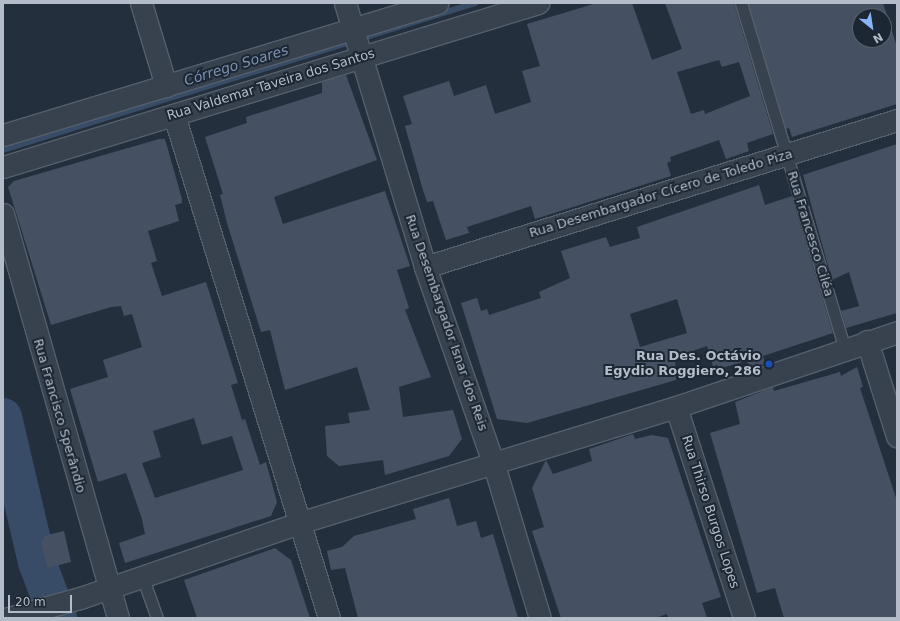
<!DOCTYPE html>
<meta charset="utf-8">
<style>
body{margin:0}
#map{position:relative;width:900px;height:621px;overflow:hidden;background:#242f3e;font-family:"DejaVu Sans",sans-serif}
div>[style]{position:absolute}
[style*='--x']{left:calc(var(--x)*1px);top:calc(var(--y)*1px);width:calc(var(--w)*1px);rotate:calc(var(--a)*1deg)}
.stream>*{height:6px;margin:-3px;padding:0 3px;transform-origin:3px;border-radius:3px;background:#394c67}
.river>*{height:38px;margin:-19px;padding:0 19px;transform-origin:19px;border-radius:19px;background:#394c67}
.building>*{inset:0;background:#455162}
.roads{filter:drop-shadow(1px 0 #565f6c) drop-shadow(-1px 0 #565f6c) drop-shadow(0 1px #565f6c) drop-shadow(0 -1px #565f6c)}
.service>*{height:11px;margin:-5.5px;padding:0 5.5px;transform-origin:5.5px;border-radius:5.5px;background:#38414e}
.minor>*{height:21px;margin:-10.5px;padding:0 10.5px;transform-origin:10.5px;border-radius:10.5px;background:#38414e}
.dots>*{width:11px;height:11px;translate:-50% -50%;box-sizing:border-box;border:2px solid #1d2633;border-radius:50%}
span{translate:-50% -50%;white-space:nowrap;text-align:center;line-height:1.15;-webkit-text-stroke:4px #1d2633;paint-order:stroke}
.street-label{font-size:13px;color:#b4bcc9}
.poi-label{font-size:13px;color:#b4bcc9;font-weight:700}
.right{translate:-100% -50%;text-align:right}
.water-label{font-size:14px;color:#7c92b1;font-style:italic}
.frame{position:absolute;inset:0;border:4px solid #b4bcc9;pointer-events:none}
.north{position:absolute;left:852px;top:8px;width:40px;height:40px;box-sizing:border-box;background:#1d2633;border:1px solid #59626f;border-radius:50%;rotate:150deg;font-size:11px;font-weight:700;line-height:16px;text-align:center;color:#b4bcc9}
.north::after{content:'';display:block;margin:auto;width:14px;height:18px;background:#8ab4f8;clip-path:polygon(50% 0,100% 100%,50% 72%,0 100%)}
.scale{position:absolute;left:8px;top:595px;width:64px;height:18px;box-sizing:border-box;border:2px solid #b4bcc9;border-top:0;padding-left:5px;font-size:12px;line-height:14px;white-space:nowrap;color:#b4bcc9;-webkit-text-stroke:3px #1d2633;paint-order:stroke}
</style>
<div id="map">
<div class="stream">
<div style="--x:3;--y:150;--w:495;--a:-17.3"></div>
</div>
<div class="river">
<div style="--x:3;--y:417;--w:149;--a:76.8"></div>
<div style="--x:37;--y:562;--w:60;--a:69.4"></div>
</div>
<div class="building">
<div style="clip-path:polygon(evenodd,597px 3px,632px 3px,652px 60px,682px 49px,665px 3px,734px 3px,773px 134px,747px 143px,749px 151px,726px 159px,719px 140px,670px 157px,671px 161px,667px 163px,671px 176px,535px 219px,531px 206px,467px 227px,469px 233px,446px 240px,433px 201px,427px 202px,422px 187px,405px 126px,412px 124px,403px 96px,449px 81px,454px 96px,486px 85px,495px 114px,531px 102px,522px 71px,540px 66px,527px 24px,597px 3px,719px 60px,722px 67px,739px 62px,750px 96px,705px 114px,704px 110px,691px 114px,677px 72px,719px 60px)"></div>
<div style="clip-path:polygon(evenodd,748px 3px,883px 3px,897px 47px,897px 104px,792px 137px,789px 128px,786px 129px,748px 3px,860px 16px,884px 16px,884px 40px,860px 40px,860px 16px)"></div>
<div style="clip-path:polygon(346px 75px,377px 160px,274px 197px,283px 224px,385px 191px,410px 266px,397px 270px,409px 308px,405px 310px,431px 377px,399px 387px,403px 417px,453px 410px,462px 439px,449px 456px,385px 475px,383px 460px,339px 466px,327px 456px,325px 426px,350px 423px,348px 413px,370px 410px,357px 367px,285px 390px,270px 330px,261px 332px,227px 223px,220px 195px,223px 194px,205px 137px,247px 123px,246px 117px,322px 93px,322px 82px)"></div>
<div style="clip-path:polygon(evenodd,159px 139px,165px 139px,182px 199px,182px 203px,175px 205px,179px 221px,148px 231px,157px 261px,151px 263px,162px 296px,206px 282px,238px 383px,231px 385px,242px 420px,245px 419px,260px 465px,266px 462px,277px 502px,271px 516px,125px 563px,119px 543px,145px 534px,142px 519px,126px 473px,98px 482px,70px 389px,108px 377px,103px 360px,142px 347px,132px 314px,124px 316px,121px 306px,111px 307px,51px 325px,8px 187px,14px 181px,159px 139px,194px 418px,202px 445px,232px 436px,243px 470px,155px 498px,142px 463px,161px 457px,153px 431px,194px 418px)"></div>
<div style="clip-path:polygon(897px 144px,897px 313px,846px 328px,841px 311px,859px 306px,849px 272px,832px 280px,803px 175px)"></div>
<div style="clip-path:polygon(evenodd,759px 185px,765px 205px,792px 196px,833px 333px,763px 356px,765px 364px,750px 369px,747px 361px,714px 370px,707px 346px,675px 357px,676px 380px,527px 423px,497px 419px,461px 303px,477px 298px,481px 311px,487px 309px,489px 315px,541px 298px,539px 292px,570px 278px,561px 251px,606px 237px,610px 247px,640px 238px,637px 227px,759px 185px,677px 299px,687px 333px,640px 347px,630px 314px,677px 299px)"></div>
<div style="clip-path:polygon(857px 367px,863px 387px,860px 388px,897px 501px,897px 618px,784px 618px,775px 588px,757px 593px,710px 433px,740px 424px,735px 402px,773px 387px,774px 391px,840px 372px,841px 376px)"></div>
<div style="clip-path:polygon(633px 434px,635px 439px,652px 435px,668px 438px,721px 597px,702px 603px,707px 618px,668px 618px,667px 614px,655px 618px,561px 618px,532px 531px,544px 527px,532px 488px,546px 460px,553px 474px,592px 461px,589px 449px)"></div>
<div style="clip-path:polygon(449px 498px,457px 526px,476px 521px,481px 538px,493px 534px,518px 618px,358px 618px,345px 568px,331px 570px,327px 551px,342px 547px,354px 536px,416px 519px,413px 509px)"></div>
<div style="clip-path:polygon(64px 531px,71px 562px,47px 568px,41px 541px,45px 540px,43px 536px)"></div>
<div style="clip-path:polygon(275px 548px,291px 560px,310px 618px,197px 618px,184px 580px)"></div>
</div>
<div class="roads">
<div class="service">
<div style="--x:741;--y:3;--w:361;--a:73.3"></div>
<div style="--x:142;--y:576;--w:45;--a:70.3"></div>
</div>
<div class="minor">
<div style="--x:141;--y:3;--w:87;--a:73.2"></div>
<div style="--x:345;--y:3;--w:276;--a:73.1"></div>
<div style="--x:425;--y:267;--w:210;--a:70.8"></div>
<div style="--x:494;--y:465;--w:160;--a:73.3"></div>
<div style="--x:174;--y:115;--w:526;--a:72.87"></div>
<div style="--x:3;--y:135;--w:454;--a:-16.9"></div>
<div style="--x:3;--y:167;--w:560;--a:-17.04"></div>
<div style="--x:3;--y:214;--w:420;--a:74.1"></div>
<div style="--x:425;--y:267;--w:494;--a:-17.3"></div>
<div style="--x:867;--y:341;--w:100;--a:72.5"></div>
<div style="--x:676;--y:407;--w:222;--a:72.1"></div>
<div style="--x:8;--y:618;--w:78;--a:-15.6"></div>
<div style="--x:83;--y:597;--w:228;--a:-18.9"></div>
<div style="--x:299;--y:523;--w:394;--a:-17.1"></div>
<div style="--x:676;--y:407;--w:233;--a:-18.7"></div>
</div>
</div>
<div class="dots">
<div style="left:769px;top:364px;background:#1a4fb4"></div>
</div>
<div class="street-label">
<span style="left:271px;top:85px;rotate:-17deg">Rua Valdemar Taveira dos Santos</span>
<span style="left:661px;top:194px;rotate:-17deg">Rua Desembargador Cícero de Toledo Piza</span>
<span style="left:810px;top:234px;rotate:73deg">Rua Francesco Ciléa</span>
<span style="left:446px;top:323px;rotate:71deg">Rua Desembargador Isnar dos Reis</span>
<span style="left:59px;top:416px;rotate:74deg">Rua Francisco Sperândio</span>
<span style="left:710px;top:512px;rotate:72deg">Rua Thirso Burgos Lopes</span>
</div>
<div class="poi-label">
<span class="right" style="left:761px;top:364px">Rua Des. Octávio<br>Egydio Roggiero, 286</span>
</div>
<div class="water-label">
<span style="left:236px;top:65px;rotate:-17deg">Córrego Soares</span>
</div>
<div class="frame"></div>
<div class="north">N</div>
<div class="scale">20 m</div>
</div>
